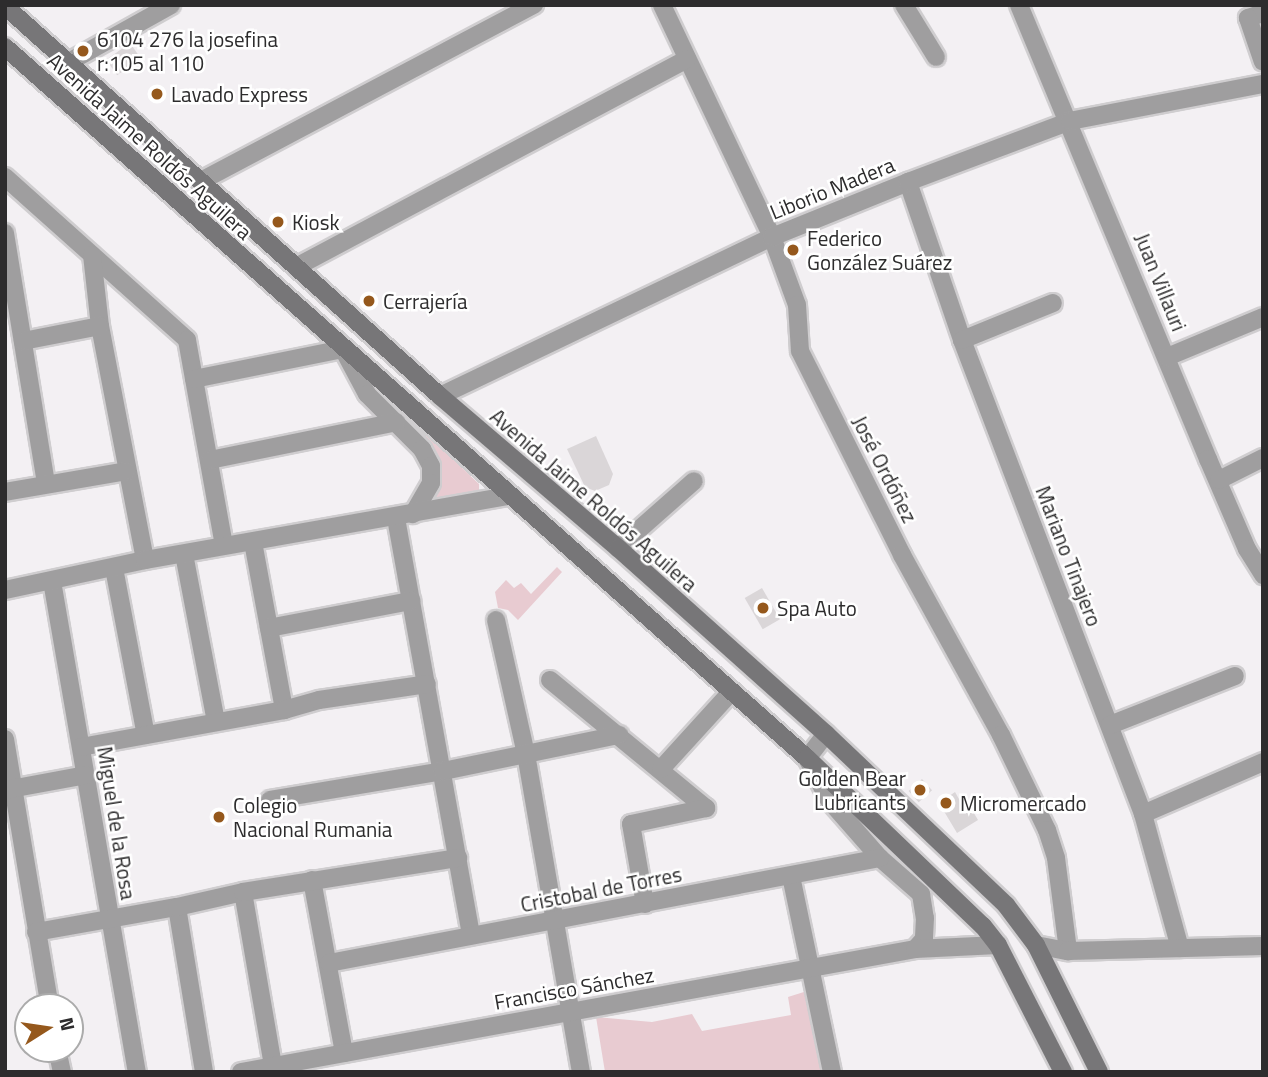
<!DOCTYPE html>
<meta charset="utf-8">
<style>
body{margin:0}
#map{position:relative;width:1268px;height:1077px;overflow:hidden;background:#f3f0f3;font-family:"Titillium Web",sans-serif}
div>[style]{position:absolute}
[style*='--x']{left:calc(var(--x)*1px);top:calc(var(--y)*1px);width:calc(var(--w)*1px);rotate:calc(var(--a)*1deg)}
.green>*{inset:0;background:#e8cbd1}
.building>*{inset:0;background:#dad6d8;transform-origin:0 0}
.roads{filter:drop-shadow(2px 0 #cfcdcf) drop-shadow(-2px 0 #cfcdcf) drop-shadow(0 2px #cfcdcf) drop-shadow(0 -2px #cfcdcf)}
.street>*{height:18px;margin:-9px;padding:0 9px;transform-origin:9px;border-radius:9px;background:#9f9e9f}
.secondary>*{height:18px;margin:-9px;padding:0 9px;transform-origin:9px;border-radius:9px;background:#777678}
.dots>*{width:19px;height:19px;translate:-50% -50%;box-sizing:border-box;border:4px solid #fff;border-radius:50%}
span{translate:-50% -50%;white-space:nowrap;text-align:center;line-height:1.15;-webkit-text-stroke:5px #fff;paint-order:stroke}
.poi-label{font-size:21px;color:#2d2c2d}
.left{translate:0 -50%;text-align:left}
.right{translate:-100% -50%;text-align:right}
.street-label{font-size:21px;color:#2d2c2d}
.frame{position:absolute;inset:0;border:7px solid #2d2c2d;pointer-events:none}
.north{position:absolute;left:14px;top:993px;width:70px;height:70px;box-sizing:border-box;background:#fff;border:2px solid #ababab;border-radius:50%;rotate:78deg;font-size:19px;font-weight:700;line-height:28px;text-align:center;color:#2d2c2d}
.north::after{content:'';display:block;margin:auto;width:24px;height:32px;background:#95581c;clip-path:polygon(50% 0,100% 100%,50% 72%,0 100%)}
</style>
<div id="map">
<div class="green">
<div style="clip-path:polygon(384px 393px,479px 484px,479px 490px,429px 500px,437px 484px,380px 399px)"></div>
<div style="clip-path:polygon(557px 567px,562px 572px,518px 620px,508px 610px,498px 608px,495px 592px,506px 580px,514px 588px,521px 583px,531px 594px)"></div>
<div style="clip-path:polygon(807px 991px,821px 1072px,605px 1072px,596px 1017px,652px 1022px,692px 1014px,702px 1031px,791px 1015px,788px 997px)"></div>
</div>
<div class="building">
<div style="left:130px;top:43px;width:19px;height:29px;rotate:55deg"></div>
<div style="clip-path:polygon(596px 436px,613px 474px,609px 485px,595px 491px,585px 487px,567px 449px)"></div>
<div style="left:762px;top:588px;width:36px;height:20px;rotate:60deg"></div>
<div style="left:922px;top:779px;width:15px;height:18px;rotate:48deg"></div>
<div style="clip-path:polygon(955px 792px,963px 806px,968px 803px,978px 820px,957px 833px,939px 803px)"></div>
</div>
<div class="roads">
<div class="street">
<div style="--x:662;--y:5;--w:257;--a:64.6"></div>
<div style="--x:772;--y:237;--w:72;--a:69.8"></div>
<div style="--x:797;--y:305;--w:46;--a:86.3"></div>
<div style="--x:800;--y:351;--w:228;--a:63.4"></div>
<div style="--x:902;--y:555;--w:205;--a:61.2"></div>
<div style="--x:1001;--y:735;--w:106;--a:64.2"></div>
<div style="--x:1047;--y:830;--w:29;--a:72"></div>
<div style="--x:1056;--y:858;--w:94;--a:82.6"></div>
<div style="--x:904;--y:5;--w:61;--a:58.4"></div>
<div style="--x:1019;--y:5;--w:492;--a:67.4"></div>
<div style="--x:1208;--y:459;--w:98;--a:66.6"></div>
<div style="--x:1247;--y:549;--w:31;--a:58"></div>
<div style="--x:1263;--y:13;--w:16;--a:162"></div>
<div style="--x:1248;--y:18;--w:46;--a:71.2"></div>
<div style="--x:69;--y:62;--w:117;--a:-29.2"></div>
<div style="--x:5;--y:177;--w:244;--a:41.8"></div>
<div style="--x:187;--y:340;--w:209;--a:79.8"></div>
<div style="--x:201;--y:181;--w:377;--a:-27.9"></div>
<div style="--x:908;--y:182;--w:167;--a:71.1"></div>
<div style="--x:962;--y:340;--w:507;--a:69.1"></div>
<div style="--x:1143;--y:814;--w:139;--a:74.6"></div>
<div style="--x:5;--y:233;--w:253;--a:80.7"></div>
<div style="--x:92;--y:255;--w:71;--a:83.6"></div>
<div style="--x:100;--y:326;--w:238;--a:79.1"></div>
<div style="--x:296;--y:267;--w:443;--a:-28"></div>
<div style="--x:962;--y:340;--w:98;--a:-22.1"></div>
<div style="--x:23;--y:341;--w:78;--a:-11"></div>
<div style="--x:1167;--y:357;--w:104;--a:-22.6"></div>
<div style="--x:194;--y:379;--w:152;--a:-11.4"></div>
<div style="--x:343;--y:349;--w:51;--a:61.9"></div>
<div style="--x:367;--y:394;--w:78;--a:45"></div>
<div style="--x:422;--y:449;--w:19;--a:62"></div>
<div style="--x:431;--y:466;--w:17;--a:90"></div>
<div style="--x:431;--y:483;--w:36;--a:120"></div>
<div style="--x:440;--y:396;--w:368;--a:-25.6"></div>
<div style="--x:772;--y:237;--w:147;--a:-22"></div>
<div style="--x:908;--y:182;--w:173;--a:-20.6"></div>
<div style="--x:1070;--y:121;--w:197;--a:-10.9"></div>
<div style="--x:210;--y:460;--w:190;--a:-11.5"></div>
<div style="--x:1219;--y:480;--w:49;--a:-26.6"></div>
<div style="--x:5;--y:492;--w:123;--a:-9.8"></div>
<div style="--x:396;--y:518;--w:424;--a:79.8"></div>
<div style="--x:253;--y:542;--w:171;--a:79.5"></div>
<div style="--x:618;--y:548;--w:101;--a:-41.4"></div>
<div style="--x:184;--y:554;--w:171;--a:79.2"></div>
<div style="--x:114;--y:568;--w:170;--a:79.2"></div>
<div style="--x:52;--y:581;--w:498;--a:80.2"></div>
<div style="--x:5;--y:590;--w:143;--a:-12.1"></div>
<div style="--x:145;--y:560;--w:370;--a:-10"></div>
<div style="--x:496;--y:620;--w:137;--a:77.4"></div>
<div style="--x:526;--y:754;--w:323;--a:80.2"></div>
<div style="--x:269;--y:628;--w:145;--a:-10.8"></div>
<div style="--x:550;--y:680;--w:202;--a:39.4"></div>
<div style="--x:1110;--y:725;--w:134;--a:-21.4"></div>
<div style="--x:826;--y:734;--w:31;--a:128"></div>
<div style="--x:807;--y:758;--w:47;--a:62.4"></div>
<div style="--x:829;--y:800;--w:77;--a:48.7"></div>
<div style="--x:880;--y:858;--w:55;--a:41.3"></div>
<div style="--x:921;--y:894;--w:24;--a:81"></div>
<div style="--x:925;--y:918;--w:21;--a:93"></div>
<div style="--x:924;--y:939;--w:13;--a:132"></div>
<div style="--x:5;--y:739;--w:272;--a:80.5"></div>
<div style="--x:81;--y:747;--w:206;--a:-10.3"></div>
<div style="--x:284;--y:710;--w:36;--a:-16"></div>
<div style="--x:319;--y:700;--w:109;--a:-8.4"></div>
<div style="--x:661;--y:769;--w:105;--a:-47.7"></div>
<div style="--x:5;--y:790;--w:82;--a:-10.5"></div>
<div style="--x:270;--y:800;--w:175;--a:-9.5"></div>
<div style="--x:443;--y:771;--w:180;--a:-11.6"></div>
<div style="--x:1143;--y:814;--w:131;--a:-23.4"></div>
<div style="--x:791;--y:876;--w:200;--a:78.2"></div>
<div style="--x:312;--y:880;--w:176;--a:79.5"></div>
<div style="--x:243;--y:892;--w:177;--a:80.2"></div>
<div style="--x:645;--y:904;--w:81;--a:-99.9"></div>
<div style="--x:631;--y:824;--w:77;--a:-12"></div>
<div style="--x:177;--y:907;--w:167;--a:80.7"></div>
<div style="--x:36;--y:932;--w:143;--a:-10.1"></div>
<div style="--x:177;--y:907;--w:68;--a:-12.8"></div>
<div style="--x:243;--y:892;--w:218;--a:-9"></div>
<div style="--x:1036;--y:945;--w:33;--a:11"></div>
<div style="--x:1068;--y:951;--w:195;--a:-1.5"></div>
<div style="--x:329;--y:963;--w:561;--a:-10.79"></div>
<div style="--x:57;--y:1049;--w:24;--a:78"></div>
<div style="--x:241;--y:1072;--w:685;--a:-10.34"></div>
<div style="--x:915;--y:949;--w:83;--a:-2.8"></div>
</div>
<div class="secondary">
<div style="--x:5;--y:6;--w:584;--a:41.88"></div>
<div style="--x:440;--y:396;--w:234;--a:40.5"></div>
<div style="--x:618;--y:548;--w:279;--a:41.8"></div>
<div style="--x:826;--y:734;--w:248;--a:43.5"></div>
<div style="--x:1006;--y:905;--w:50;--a:53.1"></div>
<div style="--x:1036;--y:945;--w:142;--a:63.6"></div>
<div style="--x:5;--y:47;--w:1072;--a:41.56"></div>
<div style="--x:807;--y:758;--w:243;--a:43.7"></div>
<div style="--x:983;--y:926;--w:24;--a:52"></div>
<div style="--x:998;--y:945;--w:143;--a:62.9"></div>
</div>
</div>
<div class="dots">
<div style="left:83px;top:51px;background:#95581c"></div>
<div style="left:157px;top:94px;background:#95581c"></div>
<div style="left:278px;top:222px;background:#95581c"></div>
<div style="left:793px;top:250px;background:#95581c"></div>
<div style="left:369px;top:301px;background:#95581c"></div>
<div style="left:763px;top:608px;background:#95581c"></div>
<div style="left:920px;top:790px;background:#95581c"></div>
<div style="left:946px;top:803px;background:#95581c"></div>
<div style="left:219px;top:817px;background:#95581c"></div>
</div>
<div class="poi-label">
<span class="left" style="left:97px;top:51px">6104 276 la josefina<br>r:105 al 110</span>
<span class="left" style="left:171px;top:94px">Lavado Express</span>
<span class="left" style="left:292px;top:222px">Kiosk</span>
<span class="left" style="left:807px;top:250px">Federico<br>González Suárez</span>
<span class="left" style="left:383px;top:301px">Cerrajería</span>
<span class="left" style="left:777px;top:608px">Spa Auto</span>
<span class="right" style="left:906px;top:790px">Golden Bear<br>Lubricants</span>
<span class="left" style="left:960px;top:803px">Micromercado</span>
<span class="left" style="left:233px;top:817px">Colegio<br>Nacional Rumania</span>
</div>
<div class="street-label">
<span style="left:150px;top:146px;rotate:42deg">Avenida Jaime Roldós Aguilera</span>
<span style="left:832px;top:188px;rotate:-22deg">Liborio Madera</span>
<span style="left:1161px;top:282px;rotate:68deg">Juan Villauri</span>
<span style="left:885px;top:469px;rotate:63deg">José Ordóñez</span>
<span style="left:594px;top:500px;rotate:41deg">Avenida Jaime Roldós Aguilera</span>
<span style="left:1069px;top:556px;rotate:69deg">Mariano Tinajero</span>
<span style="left:117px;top:823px;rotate:81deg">Miguel de la Rosa</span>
<span style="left:601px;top:889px;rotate:-11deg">Cristobal de Torres</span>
<span style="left:574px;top:988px;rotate:-10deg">Francisco Sánchez</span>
</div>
<div class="frame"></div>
<div class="north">N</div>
</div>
